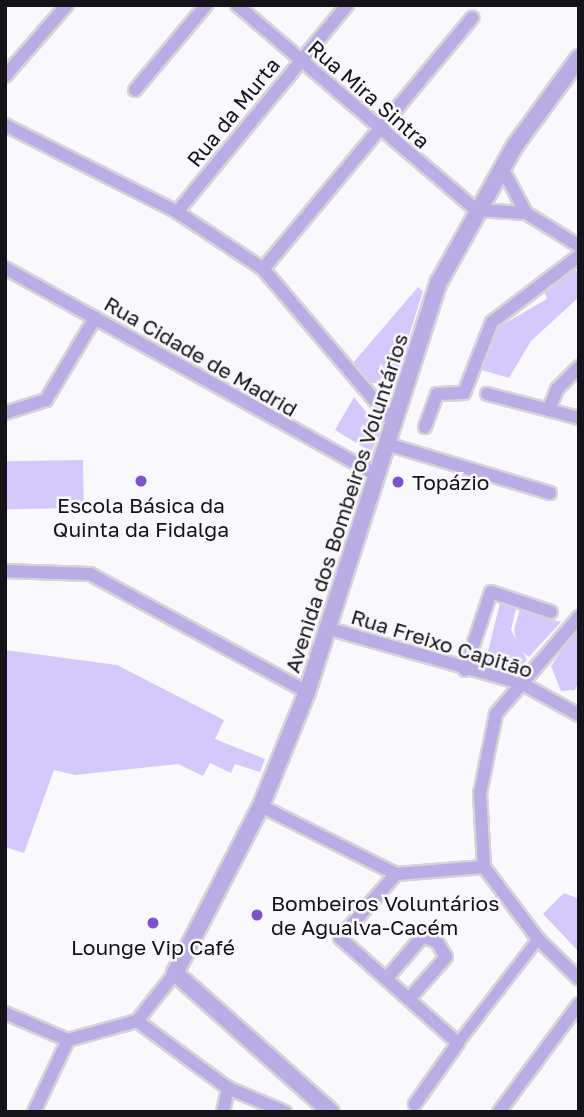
<!DOCTYPE html>
<meta charset="utf-8">
<style>
body{margin:0}
#map{position:relative;width:584px;height:1117px;overflow:hidden;background:#f9f8fc;font-family:"Golos Text",sans-serif}
div>[style]{position:absolute}
[style*='--x']{left:calc(var(--x)*1px);top:calc(var(--y)*1px);width:calc(var(--w)*1px);rotate:calc(var(--a)*1deg)}
.green>*{inset:0;background:#d5c9fb;transform-origin:0 0}
.roads{filter:drop-shadow(2px 0 #d5d3d8) drop-shadow(-2px 0 #d5d3d8) drop-shadow(0 2px #d5d3d8) drop-shadow(0 -2px #d5d3d8)}
.pedestrian>*{height:10px;margin:-5px;padding:0 5px;transform-origin:5px;border-radius:5px;background:#baace4}
.minor>*{height:12px;margin:-6px;padding:0 6px;transform-origin:6px;border-radius:6px;background:#baace4}
.tertiary>*{height:16px;margin:-8px;padding:0 8px;transform-origin:8px;border-radius:8px;background:#baace4}
.dots>*{width:19px;height:19px;translate:-50% -50%;box-sizing:border-box;border:4px solid #f9f8fc;border-radius:50%}
span{translate:-50% -50%;white-space:nowrap;text-align:center;line-height:1.15;-webkit-text-stroke:5px #f9f8fc;paint-order:stroke}
.street-label{font-size:21px;color:#15131a}
.poi-label{font-size:21px;color:#15131a}
.left{translate:0 -50%;text-align:left}
.frame{position:absolute;inset:0;border:7px solid #15131a;pointer-events:none}
</style>
<div id="map">
<div class="green">
<div style="clip-path:polygon(572px 268px,579px 273px,579px 297px,531px 341px,509px 378px,482px 370px,497px 328px,547px 299px,543px 288px)"></div>
<div style="clip-path:polygon(418px 287px,423px 291px,395px 380px,367px 384px,353px 363px)"></div>
<div style="clip-path:polygon(354px 397px,381px 431px,371px 452px,335px 430px)"></div>
<div style="left:83px;top:460px;width:48px;height:78px;rotate:89deg"></div>
<div style="clip-path:polygon(500px 603px,516px 609px,511px 630px,527px 660px,515px 671px,484px 667px)"></div>
<div style="clip-path:polygon(520px 609px,561px 622px,529px 657px,518px 648px,514px 630px)"></div>
<div style="clip-path:polygon(579px 625px,579px 680px,575px 690px,561px 691px,551px 666px)"></div>
<div style="clip-path:polygon(5px 650px,117px 665px,224px 720px,215px 739px,265px 759px,260px 772px,235px 764px,231px 773px,210px 763px,203px 776px,178px 764px,75px 775px,54px 770px,24px 853px,5px 847px)"></div>
<div style="clip-path:polygon(564px 893px,579px 899px,579px 952px,543px 914px)"></div>
</div>
<div class="roads">
<div class="pedestrian">
<div style="--x:458;--y:1043;--w:131;--a:-52.4"></div>
</div>
<div class="minor">
<div style="--x:237;--y:5;--w:315;--a:40.6"></div>
<div style="--x:476;--y:210;--w:50;--a:3.4"></div>
<div style="--x:526;--y:213;--w:62;--a:31.9"></div>
<div style="--x:5;--y:76;--w:94;--a:-48.9"></div>
<div style="--x:135;--y:90;--w:111;--a:-50.1"></div>
<div style="--x:5;--y:125;--w:193;--a:26.8"></div>
<div style="--x:177;--y:212;--w:103;--a:33.5"></div>
<div style="--x:263;--y:269;--w:204;--a:49.6"></div>
<div style="--x:502;--y:168;--w:51;--a:61.9"></div>
<div style="--x:177;--y:212;--w:268;--a:-50.6"></div>
<div style="--x:5;--y:268;--w:427;--a:29.1"></div>
<div style="--x:263;--y:269;--w:327;--a:-50.2"></div>
<div style="--x:579;--y:367;--w:31;--a:135"></div>
<div style="--x:557;--y:389;--w:22;--a:111"></div>
<div style="--x:549;--y:410;--w:31;--a:15"></div>
<div style="--x:487;--y:394;--w:64;--a:14.5"></div>
<div style="--x:5;--y:413;--w:43;--a:-17.6"></div>
<div style="--x:46;--y:400;--w:96;--a:-59.1"></div>
<div style="--x:425;--y:427;--w:35;--a:-70"></div>
<div style="--x:437;--y:394;--w:27;--a:-2"></div>
<div style="--x:464;--y:393;--w:76;--a:-68.5"></div>
<div style="--x:492;--y:322;--w:109;--a:-37.2"></div>
<div style="--x:390;--y:445;--w:167;--a:16.7"></div>
<div style="--x:5;--y:571;--w:85;--a:2"></div>
<div style="--x:90;--y:574;--w:247;--a:28.5"></div>
<div style="--x:579;--y:617;--w:128;--a:130.6"></div>
<div style="--x:496;--y:714;--w:81;--a:101.4"></div>
<div style="--x:480;--y:793;--w:74;--a:86.9"></div>
<div style="--x:484;--y:867;--w:90;--a:53.1"></div>
<div style="--x:538;--y:939;--w:57;--a:44.3"></div>
<div style="--x:330;--y:629;--w:198;--a:15.8"></div>
<div style="--x:521;--y:683;--w:66;--a:28.9"></div>
<div style="--x:465;--y:670;--w:82;--a:-71.6"></div>
<div style="--x:491;--y:592;--w:63;--a:18.4"></div>
<div style="--x:261;--y:806;--w:151;--a:26.7"></div>
<div style="--x:396;--y:874;--w:88;--a:-4.5"></div>
<div style="--x:396;--y:874;--w:85;--a:131.2"></div>
<div style="--x:340;--y:938;--w:158;--a:41.7"></div>
<div style="--x:458;--y:1043;--w:75;--a:125.2"></div>
<div style="--x:386;--y:979;--w:57;--a:-49.3"></div>
<div style="--x:423;--y:936;--w:15;--a:23"></div>
<div style="--x:437;--y:942;--w:17;--a:59"></div>
<div style="--x:446;--y:957;--w:56;--a:131.4"></div>
<div style="--x:5;--y:1013;--w:69;--a:23.2"></div>
<div style="--x:68;--y:1040;--w:72;--a:-15.4"></div>
<div style="--x:137;--y:1021;--w:61;--a:-51.6"></div>
<div style="--x:137;--y:1021;--w:113;--a:36.4"></div>
<div style="--x:228;--y:1088;--w:62;--a:22.8"></div>
<div style="--x:34;--y:1112;--w:80;--a:-64.7"></div>
<div style="--x:223;--y:1112;--w:25;--a:-78"></div>
<div style="--x:499;--y:1112;--w:134;--a:-53.5"></div>
</div>
<div class="tertiary">
<div style="--x:331;--y:1112;--w:209;--a:-138.3"></div>
<div style="--x:175;--y:973;--w:188;--a:-62.8"></div>
<div style="--x:261;--y:806;--w:123;--a:-68"></div>
<div style="--x:307;--y:692;--w:431;--a:-72.2"></div>
<div style="--x:439;--y:282;--w:154;--a:-60.9"></div>
<div style="--x:514;--y:147;--w:110;--a:-53.9"></div>
</div>
</div>
<div class="dots">
<div style="left:141px;top:481px;background:#7d53cd"></div>
<div style="left:398px;top:482px;background:#7d53cd"></div>
<div style="left:257px;top:915px;background:#7d53cd"></div>
<div style="left:153px;top:923px;background:#7d53cd"></div>
</div>
<div class="street-label">
<span style="left:369px;top:94px;rotate:41deg">Rua Mira Sintra</span>
<span style="left:233px;top:112px;rotate:-51deg">Rua da Murta</span>
<span style="left:201px;top:356px;rotate:30deg">Rua Cidade de Madrid</span>
<span style="left:346px;top:503px;rotate:-72deg">Avenida dos Bombeiros Voluntários</span>
<span style="left:442px;top:643px;rotate:17deg">Rua Freixo Capitão</span>
</div>
<div class="poi-label">
<span class="left" style="left:412px;top:482px">Topázio</span>
<span style="left:141px;top:517px">Escola Básica da<br>Quinta da Fidalga</span>
<span class="left" style="left:271px;top:915px">Bombeiros Voluntários<br>de Agualva-Cacém</span>
<span style="left:153px;top:947px">Lounge Vip Café</span>
</div>
<div class="frame"></div>
</div>
